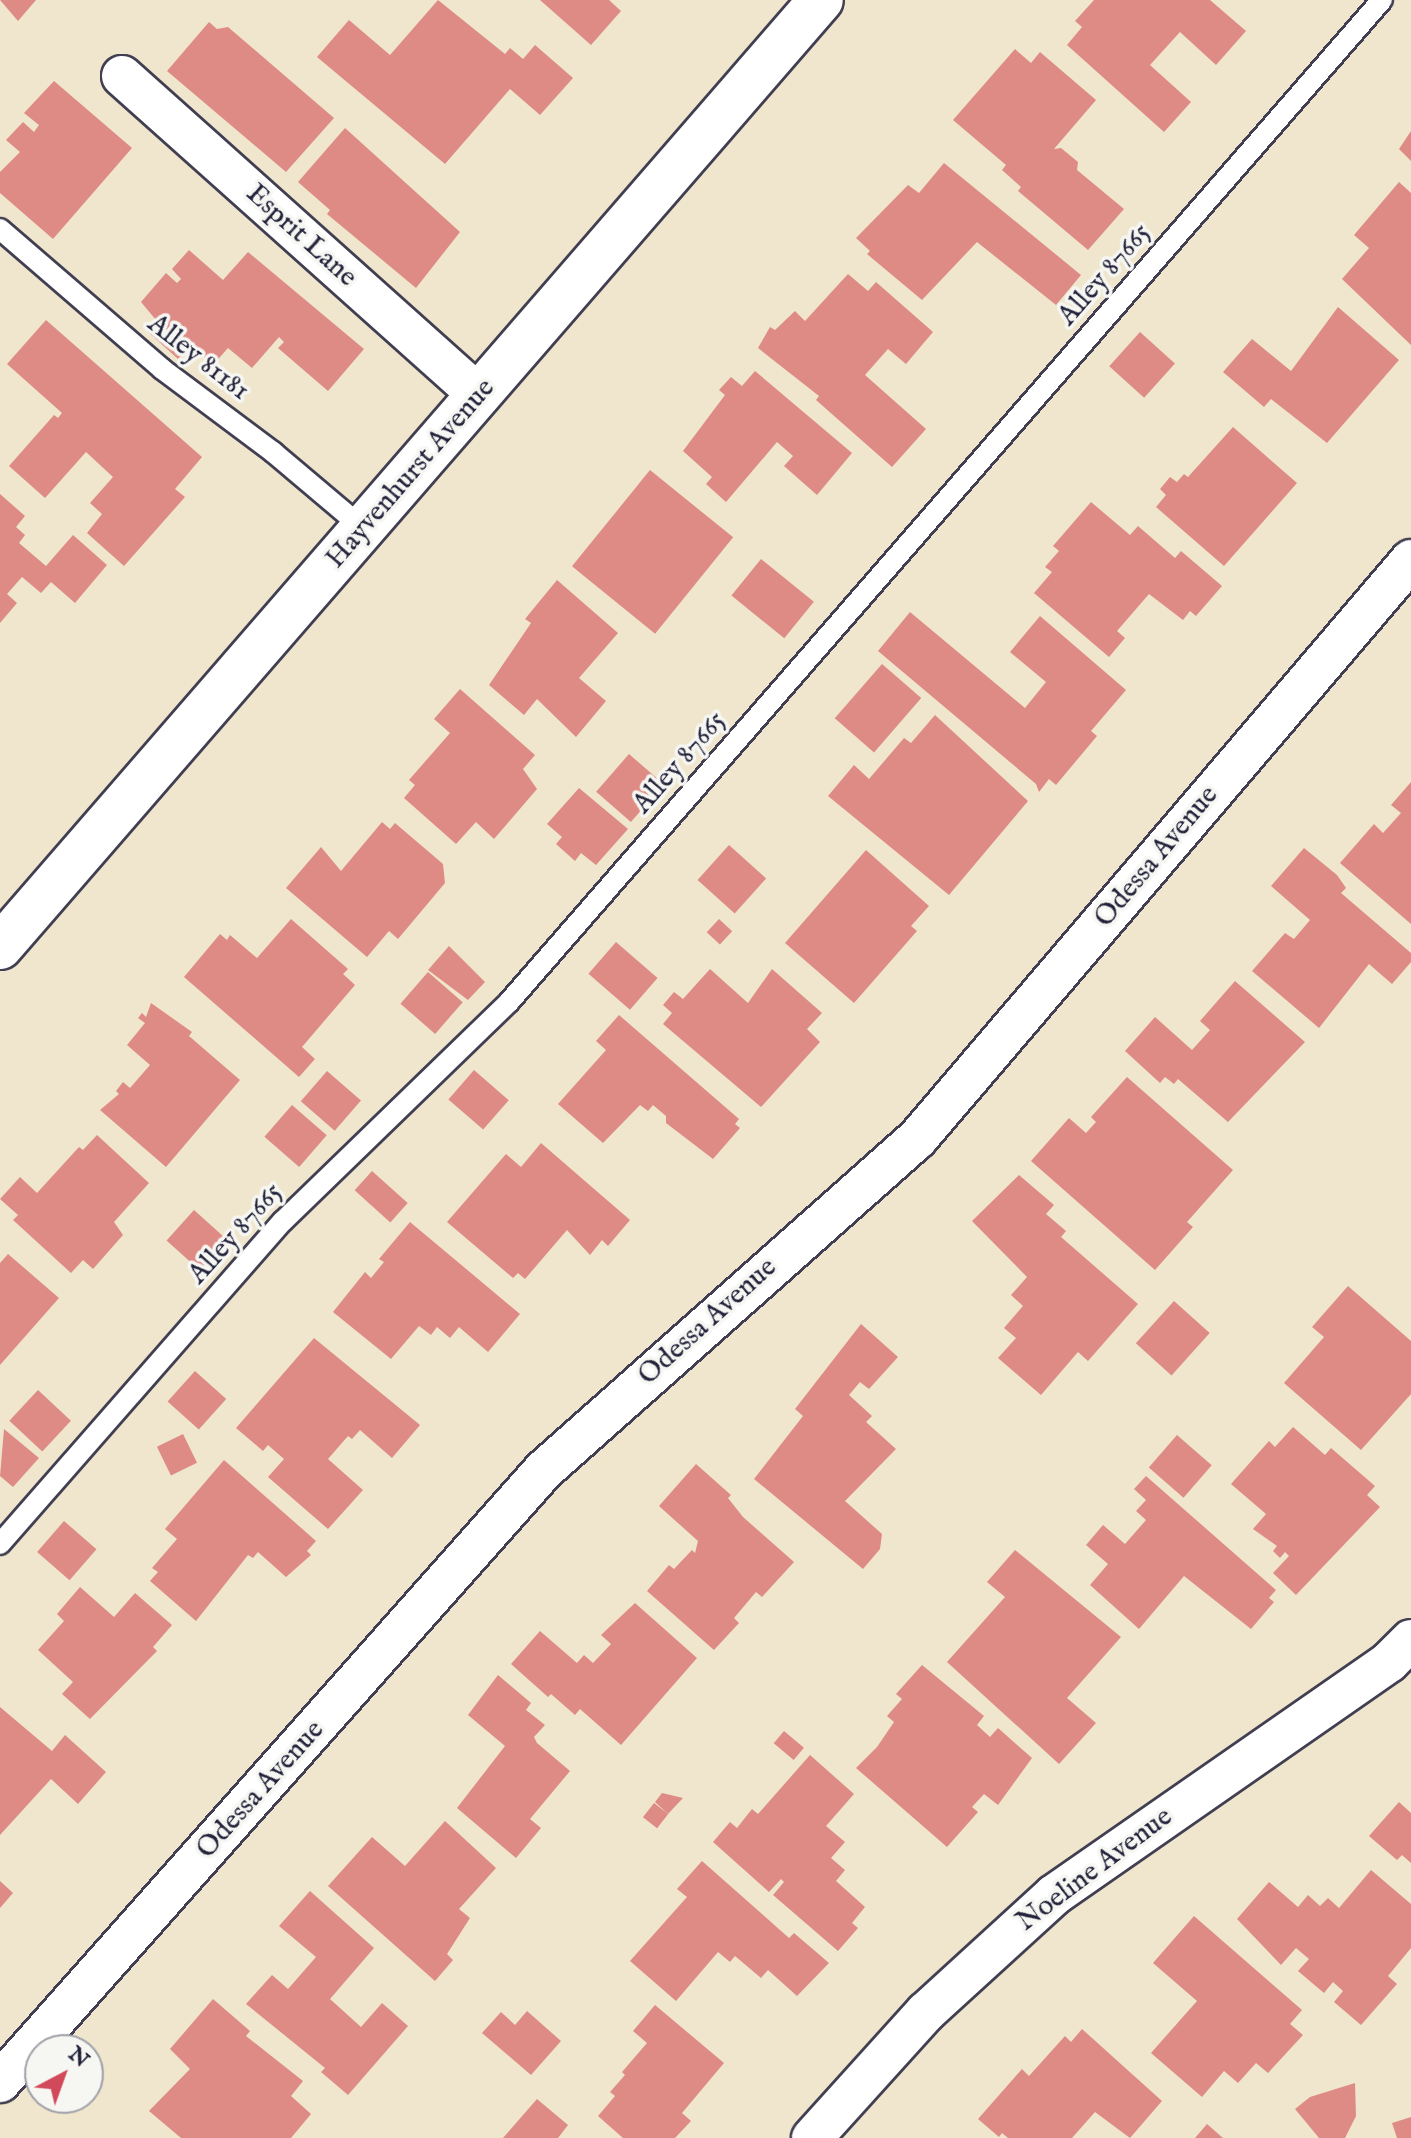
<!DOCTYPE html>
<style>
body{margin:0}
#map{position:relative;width:1411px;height:2138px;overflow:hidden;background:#efe6cd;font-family:"IM FELL English",serif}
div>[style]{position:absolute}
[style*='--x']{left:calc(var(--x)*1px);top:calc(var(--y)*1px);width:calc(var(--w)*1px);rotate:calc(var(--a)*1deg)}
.building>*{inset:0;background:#de8b85;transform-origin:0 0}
.roads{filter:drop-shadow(2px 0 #413f51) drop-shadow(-2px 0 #413f51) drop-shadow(0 2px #413f51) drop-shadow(0 -2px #413f51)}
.lane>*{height:20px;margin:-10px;padding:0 10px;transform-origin:10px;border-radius:10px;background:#fff}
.street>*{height:40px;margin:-20px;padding:0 20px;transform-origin:20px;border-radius:20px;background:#fff}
.secondary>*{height:44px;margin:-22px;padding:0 22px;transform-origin:22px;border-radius:22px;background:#fff}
span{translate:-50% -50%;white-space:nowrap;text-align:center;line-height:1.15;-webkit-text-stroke:7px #f6f6f2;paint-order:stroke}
.street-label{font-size:28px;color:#22223b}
.north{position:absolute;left:24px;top:2034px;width:80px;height:80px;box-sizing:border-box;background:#f6f6f2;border:2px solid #a1a1a9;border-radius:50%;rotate:41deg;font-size:22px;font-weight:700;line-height:32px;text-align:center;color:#22223b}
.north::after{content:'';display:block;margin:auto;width:28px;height:36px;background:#d1495b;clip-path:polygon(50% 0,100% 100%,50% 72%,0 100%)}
</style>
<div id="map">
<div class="building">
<div style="clip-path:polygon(0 0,36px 0,18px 21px)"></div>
<div style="clip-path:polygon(438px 0,505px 54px,510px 48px,523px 59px,535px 45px,573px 78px,540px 115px,510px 89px,445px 164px,317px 57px,349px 20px,390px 55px)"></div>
<div style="clip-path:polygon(540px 0,609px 0,621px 11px,591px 45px)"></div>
<div style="clip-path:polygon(1094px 0,1210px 0,1246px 31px,1216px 65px,1180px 32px,1150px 65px,1191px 102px,1164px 132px,1067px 45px,1082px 27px,1075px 21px)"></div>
<div style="clip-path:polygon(209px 22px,217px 29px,228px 27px,334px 118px,286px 172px,167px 71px)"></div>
<div style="clip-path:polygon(1015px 49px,1031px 63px,1040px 52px,1096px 100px,1054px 149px,1061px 148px,1078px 162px,1077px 170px,1124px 209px,1088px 250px,1018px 191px,1021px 187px,1002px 170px,1006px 165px,953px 120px)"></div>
<div style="clip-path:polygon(54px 81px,132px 148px,53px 239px,0 193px,0 172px,20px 152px,6px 140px,23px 122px,34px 132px,39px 125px,24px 113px)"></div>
<div style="clip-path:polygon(345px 128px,460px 232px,416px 288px,327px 214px,330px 210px,298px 182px)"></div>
<div style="clip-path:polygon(1411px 131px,1411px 161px,1399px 149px)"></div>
<div style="clip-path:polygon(944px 163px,1081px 275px,1056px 305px,977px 242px,922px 300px,867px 254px,870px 251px,856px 238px,908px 185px,919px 193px)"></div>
<div style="clip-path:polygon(1399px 182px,1411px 193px,1411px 345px,1342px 279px,1369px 248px,1354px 235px)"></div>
<div style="clip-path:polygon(189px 250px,223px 280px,248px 252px,364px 349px,328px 391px,278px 348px,284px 342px,279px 337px,252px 368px,228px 348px,213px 365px,190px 345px,178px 359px,146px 330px,156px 320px,141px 302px,166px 273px,177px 283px,181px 279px,172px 269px)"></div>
<div style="clip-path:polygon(848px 274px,868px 291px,876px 282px,933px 332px,906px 364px,888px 349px,865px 375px,926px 429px,892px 467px,816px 400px,819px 396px,758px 348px,770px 327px,775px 330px,795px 311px,805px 321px)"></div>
<div style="clip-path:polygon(1338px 307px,1399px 360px,1327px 443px,1271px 399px,1264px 407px,1223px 372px,1252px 339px,1291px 371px)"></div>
<div style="clip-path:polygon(46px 320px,202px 457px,175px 489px,185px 497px,124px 566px,87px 533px,102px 514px,90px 503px,113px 477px,86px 452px,45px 498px,9px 466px,54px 415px,58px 418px,62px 413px,7px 364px)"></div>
<div style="left:1140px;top:332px;width:47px;height:46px;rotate:42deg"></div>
<div style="clip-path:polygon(755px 371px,852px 453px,817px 495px,784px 466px,793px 456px,777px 442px,726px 502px,706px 484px,712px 477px,683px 451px,725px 395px,719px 390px,731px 377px,742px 386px)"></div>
<div style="clip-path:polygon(1233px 427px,1297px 483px,1224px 566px,1156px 507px,1166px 495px,1160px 489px,1170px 477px,1177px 482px,1184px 474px,1188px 477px)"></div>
<div style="left:650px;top:470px;width:107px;height:124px;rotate:39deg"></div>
<div style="clip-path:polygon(0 494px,25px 516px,16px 527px,25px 535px,19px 543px,46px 566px,73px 535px,107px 565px,75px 603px,51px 582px,41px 593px,22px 577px,7px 594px,17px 603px,0 623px)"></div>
<div style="clip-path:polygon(1091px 502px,1130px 535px,1138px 526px,1175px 558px,1181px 551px,1222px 586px,1196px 616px,1190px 611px,1183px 620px,1149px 594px,1117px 631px,1125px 638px,1109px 657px,1034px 593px,1052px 572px,1045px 567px,1059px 551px,1053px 546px)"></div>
<div style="left:761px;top:559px;width:68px;height:47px;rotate:39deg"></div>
<div style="clip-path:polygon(557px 580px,618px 633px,579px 678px,606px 701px,576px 737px,537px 699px,524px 715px,489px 685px,531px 623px,525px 619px)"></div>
<div style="clip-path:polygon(910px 612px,1025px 708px,1046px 682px,1010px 652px,1040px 616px,1126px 690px,1091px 731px,1097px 736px,1056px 785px,1049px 779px,1039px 792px,1036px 784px,878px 651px)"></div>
<div style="left:882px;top:664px;width:52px;height:72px;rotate:41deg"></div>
<div style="clip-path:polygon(460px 689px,535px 755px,523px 769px,537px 789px,494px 839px,476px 822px,456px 844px,404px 798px,415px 785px,409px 780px,450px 733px,434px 719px)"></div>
<div style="clip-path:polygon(935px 715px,1028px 801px,949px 895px,828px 796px,854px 765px,869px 779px,904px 738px,911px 743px)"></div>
<div style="left:629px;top:754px;width:46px;height:50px;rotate:41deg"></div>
<div style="clip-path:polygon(1411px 782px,1411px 924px,1340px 863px,1374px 824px,1383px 833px,1401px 813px,1391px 805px)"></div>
<div style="clip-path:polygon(579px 788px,628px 829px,596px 865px,581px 853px,575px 861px,556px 844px,562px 837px,547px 824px)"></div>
<div style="clip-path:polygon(382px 822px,390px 829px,395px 823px,443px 864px,445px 883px,398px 939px,389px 931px,367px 957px,286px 888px,321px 847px,341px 871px)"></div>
<div style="left:729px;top:845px;width:50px;height:47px;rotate:42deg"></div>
<div style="clip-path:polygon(1304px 848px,1337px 875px,1346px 888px,1341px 893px,1411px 953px,1411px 962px,1392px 984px,1369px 964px,1319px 1028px,1252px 971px,1285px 933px,1294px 939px,1310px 920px,1271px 886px)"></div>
<div style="clip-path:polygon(866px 850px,929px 906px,911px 926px,917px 931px,854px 1003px,785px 943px)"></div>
<div style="clip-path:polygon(291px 919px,348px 969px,343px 974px,355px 985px,302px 1047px,315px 1059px,299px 1077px,184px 977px,220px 934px,227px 940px,230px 935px,257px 958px)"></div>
<div style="left:719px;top:919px;width:18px;height:18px;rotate:43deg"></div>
<div style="left:616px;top:942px;width:55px;height:42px;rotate:41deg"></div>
<div style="clip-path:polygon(449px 946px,485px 982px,468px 1000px,428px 970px)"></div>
<div style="clip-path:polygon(710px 969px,748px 1003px,772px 969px,822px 1013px,807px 1029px,820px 1042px,761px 1107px,663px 1024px,672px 1013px,663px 1005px,674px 992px,683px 999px)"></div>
<div style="left:428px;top:972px;width:46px;height:42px;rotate:41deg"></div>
<div style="clip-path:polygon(1235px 981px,1305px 1042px,1228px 1122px,1178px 1079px,1174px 1084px,1165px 1077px,1160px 1083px,1125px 1051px,1155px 1017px,1192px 1050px,1210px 1030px,1200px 1021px)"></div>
<div style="clip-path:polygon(151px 1003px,192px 1032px,189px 1036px,240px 1080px,166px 1167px,100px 1110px,119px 1094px,116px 1091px,123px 1082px,130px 1088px,150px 1065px,127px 1045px,145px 1023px,138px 1018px,142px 1013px,146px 1017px)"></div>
<div style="clip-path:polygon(619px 1015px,739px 1119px,735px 1124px,740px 1128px,713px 1159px,666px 1123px,666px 1116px,653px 1105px,648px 1111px,640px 1105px,603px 1143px,558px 1104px,606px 1050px,596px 1041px)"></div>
<div style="left:474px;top:1070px;width:46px;height:39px;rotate:41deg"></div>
<div style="left:327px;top:1071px;width:45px;height:40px;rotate:41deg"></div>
<div style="clip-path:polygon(1127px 1077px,1233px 1170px,1187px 1222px,1193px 1227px,1155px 1270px,1031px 1161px,1069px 1118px,1086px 1133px,1096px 1122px,1091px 1117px)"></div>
<div style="left:292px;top:1105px;width:46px;height:42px;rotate:41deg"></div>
<div style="clip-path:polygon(97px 1135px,149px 1183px,114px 1222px,123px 1235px,93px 1269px,83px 1260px,71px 1273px,13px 1220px,18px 1215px,0 1199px,20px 1177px,37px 1193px,79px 1147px,83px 1150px)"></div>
<div style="clip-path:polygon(541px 1143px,630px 1220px,608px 1246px,602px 1240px,590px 1255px,567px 1230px,525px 1279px,518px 1273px,513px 1278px,447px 1222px,506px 1154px,521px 1167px)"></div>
<div style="left:372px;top:1171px;width:48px;height:26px;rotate:42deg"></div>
<div style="clip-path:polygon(1019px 1175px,1054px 1205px,1046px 1214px,1066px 1231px,1061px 1237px,1138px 1304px,1088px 1361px,1078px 1352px,1041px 1395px,998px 1358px,1016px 1338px,1004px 1328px,1023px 1306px,1011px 1295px,1027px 1277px,972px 1221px)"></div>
<div style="left:194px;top:1210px;width:46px;height:41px;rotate:42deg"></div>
<div style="clip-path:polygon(410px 1222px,520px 1314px,488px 1352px,459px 1327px,450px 1338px,437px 1327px,431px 1335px,419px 1326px,391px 1359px,333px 1312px,365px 1272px,371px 1278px,384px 1262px,379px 1259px)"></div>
<div style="clip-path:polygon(8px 1254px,59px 1298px,0 1365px,0 1263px)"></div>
<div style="clip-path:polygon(1348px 1286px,1411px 1341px,1411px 1394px,1361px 1450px,1284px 1383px,1324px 1337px,1312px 1327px)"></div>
<div style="left:1174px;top:1301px;width:48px;height:57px;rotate:42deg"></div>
<div style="clip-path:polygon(861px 1324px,898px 1357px,869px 1389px,860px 1382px,849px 1395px,872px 1416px,866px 1422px,896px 1449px,845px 1501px,882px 1534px,880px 1549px,863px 1569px,754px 1479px,803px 1416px,795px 1409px)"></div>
<div style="clip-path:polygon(314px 1338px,420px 1425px,392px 1458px,360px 1430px,352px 1439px,348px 1436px,328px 1459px,363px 1490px,328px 1529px,268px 1477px,284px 1459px,268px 1445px,263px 1451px,236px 1428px)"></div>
<div style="left:195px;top:1371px;width:42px;height:41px;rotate:42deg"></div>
<div style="left:38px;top:1390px;width:45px;height:42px;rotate:43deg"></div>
<div style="clip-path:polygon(1293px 1427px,1325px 1455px,1331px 1448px,1375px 1486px,1367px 1495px,1380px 1507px,1296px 1595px,1273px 1573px,1289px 1556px,1285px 1552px,1280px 1558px,1273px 1551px,1277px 1546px,1253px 1529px,1266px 1514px,1231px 1484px,1269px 1441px,1275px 1447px)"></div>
<div style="clip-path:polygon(4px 1429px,39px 1458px,13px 1487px,0 1476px)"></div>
<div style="left:183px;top:1434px;width:32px;height:29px;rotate:64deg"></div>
<div style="left:1177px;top:1435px;width:46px;height:43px;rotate:41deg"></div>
<div style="clip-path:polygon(224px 1460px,316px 1541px,307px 1551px,311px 1555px,286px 1577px,258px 1552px,253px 1558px,248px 1555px,196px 1621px,150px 1581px,158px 1572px,152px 1568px,177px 1539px,165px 1529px)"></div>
<div style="clip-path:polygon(696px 1464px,731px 1495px,728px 1498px,743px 1517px,794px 1562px,762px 1597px,756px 1592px,734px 1618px,739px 1623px,714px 1650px,647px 1591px,669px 1565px,674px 1569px,692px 1550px,695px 1553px,698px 1541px,659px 1506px)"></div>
<div style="clip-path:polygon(1146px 1476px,1276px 1590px,1269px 1598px,1274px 1602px,1251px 1629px,1184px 1576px,1139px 1629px,1090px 1585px,1108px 1564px,1086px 1545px,1103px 1525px,1125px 1544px,1146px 1520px,1136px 1511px,1146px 1500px,1134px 1489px)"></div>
<div style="left:64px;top:1521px;width:43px;height:41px;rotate:41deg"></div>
<div style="clip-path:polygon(1015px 1550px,1121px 1637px,1067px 1698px,1096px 1723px,1059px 1764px,947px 1662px,1005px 1597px,987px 1582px)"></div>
<div style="clip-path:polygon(80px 1587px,114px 1617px,135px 1593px,172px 1625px,153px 1647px,157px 1651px,90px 1719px,62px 1694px,73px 1682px,38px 1650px,64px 1621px,57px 1614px)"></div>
<div style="clip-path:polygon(635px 1603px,697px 1658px,621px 1745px,580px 1709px,575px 1715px,551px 1694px,548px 1697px,511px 1664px,540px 1631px,577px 1663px,584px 1655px,593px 1663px,611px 1644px,601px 1635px)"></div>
<div style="clip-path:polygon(922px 1665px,984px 1716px,977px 1725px,990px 1737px,998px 1728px,1032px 1758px,998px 1805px,984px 1794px,972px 1807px,978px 1812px,947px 1847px,856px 1768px,877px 1747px,894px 1722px,887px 1716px,902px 1699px,896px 1694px)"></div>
<div style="clip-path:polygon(498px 1675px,531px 1703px,526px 1710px,545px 1725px,534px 1737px,537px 1743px,570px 1771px,530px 1819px,541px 1828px,516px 1858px,457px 1808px,505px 1746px,468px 1715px)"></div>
<div style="clip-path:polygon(0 1707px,52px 1751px,65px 1735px,106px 1772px,78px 1804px,51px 1779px,0 1835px)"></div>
<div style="left:784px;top:1731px;width:26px;height:16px;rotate:40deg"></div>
<div style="clip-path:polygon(810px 1755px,854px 1794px,826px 1826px,845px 1842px,831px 1858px,845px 1870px,836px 1881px,865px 1907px,852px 1923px,858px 1928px,838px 1951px,773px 1895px,784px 1882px,781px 1879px,769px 1892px,713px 1842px,730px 1822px,737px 1828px,752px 1809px,758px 1814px)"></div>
<div style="clip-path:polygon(662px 1793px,683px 1798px,668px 1814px,655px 1802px)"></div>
<div style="clip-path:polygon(1399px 1802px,1411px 1813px,1411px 1863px,1402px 1855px,1397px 1860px,1369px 1836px)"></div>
<div style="left:654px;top:1803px;width:18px;height:18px;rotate:38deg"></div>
<div style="clip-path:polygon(445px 1821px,496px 1868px,459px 1909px,470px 1918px,447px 1954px,453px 1960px,435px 1981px,328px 1886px,372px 1837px,405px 1866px)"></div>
<div style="clip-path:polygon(702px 1861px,789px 1938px,794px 1933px,829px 1963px,797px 1996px,768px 1970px,761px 1978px,735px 1956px,730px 1962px,718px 1952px,676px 2001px,630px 1961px,687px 1897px,677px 1889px)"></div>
<div style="clip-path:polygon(1371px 1870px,1411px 1904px,1411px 1948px,1388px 1976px,1397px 1984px,1361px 2025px,1334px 2002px,1343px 1991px,1333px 1982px,1324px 1993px,1298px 1971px,1309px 1959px,1296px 1948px,1281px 1965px,1237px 1919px,1269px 1882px,1298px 1907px,1308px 1895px,1320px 1906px,1328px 1898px,1339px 1908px)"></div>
<div style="clip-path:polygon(0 1881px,13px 1893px,0 1908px)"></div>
<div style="clip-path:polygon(310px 1891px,374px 1948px,330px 1999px,361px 2027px,382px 2003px,408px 2026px,348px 2095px,321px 2072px,325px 2068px,246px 2004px,272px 1975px,288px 1989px,316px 1957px,279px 1926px)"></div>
<div style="clip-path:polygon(1194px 1916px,1302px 2010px,1290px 2024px,1303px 2035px,1268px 2073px,1256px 2063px,1238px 2083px,1224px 2071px,1202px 2097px,1151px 2053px,1197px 2001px,1153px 1963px)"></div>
<div style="clip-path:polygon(213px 1999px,250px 2031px,246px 2036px,303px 2081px,291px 2096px,311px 2114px,291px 2138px,181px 2138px,149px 2111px,190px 2069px,170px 2049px)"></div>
<div style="clip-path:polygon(655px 2005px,724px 2063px,682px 2113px,691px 2121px,675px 2138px,623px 2138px,598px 2116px,615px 2096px,610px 2092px,625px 2075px,622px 2072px,647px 2043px,633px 2031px)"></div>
<div style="clip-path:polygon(527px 2011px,561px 2041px,531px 2075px,482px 2033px,501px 2012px,515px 2025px)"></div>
<div style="clip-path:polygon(1082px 2029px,1162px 2101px,1130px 2138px,1095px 2112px,1072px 2138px,1008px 2138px,1002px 2133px,999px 2137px,978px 2119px,1022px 2069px,1029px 2076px,1065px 2036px,1071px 2042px)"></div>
<div style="clip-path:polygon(1355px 2083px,1356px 2116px,1345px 2138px,1319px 2138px,1295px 2109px,1310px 2097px)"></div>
<div style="clip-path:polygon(537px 2099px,568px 2125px,558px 2138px,503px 2138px)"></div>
<div style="clip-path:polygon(1411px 2117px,1411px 2138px,1397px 2138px,1392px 2123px)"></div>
<div style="clip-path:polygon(1207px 2124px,1223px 2138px,1195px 2138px)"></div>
</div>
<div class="roads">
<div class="lane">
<div style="--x:0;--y:229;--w:214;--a:40.8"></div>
<div style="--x:162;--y:369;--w:139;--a:36.8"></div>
<div style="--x:273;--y:452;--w:118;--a:40.2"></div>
<div style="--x:0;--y:1544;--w:429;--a:-48.8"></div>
<div style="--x:283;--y:1221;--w:315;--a:-44.1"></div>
<div style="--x:509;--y:1002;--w:1329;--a:-48.94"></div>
</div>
<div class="street">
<div style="--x:122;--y:76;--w:479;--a:41.8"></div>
<div style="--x:0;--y:2082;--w:819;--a:-48.37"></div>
<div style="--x:544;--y:1470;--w:499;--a:-41.6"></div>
<div style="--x:917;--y:1139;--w:761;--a:-49.53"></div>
<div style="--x:812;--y:2138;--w:170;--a:-47.9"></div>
<div style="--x:926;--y:2012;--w:173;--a:-42.4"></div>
<div style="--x:1054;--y:1895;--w:408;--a:-34.8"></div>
<div style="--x:1389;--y:1662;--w:31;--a:-45"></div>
</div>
<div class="secondary">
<div style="--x:0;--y:947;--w:1253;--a:-49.08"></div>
</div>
</div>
<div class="street-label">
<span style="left:301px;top:236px;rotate:42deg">Esprit Lane</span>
<span style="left:1105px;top:275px;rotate:-49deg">Alley 87665</span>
<span style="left:198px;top:358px;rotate:38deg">Alley 81181</span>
<span style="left:411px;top:474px;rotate:-49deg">Hayvenhurst Avenue</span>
<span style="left:680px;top:763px;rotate:-49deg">Alley 87665</span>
<span style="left:1157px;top:857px;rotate:-50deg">Odessa Avenue</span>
<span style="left:236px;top:1234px;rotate:-48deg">Alley 87665</span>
<span style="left:708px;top:1322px;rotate:-42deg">Odessa Avenue</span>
<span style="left:261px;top:1790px;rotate:-48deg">Odessa Avenue</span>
<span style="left:1095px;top:1870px;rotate:-37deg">Noeline Avenue</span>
</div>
<div class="north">N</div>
</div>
